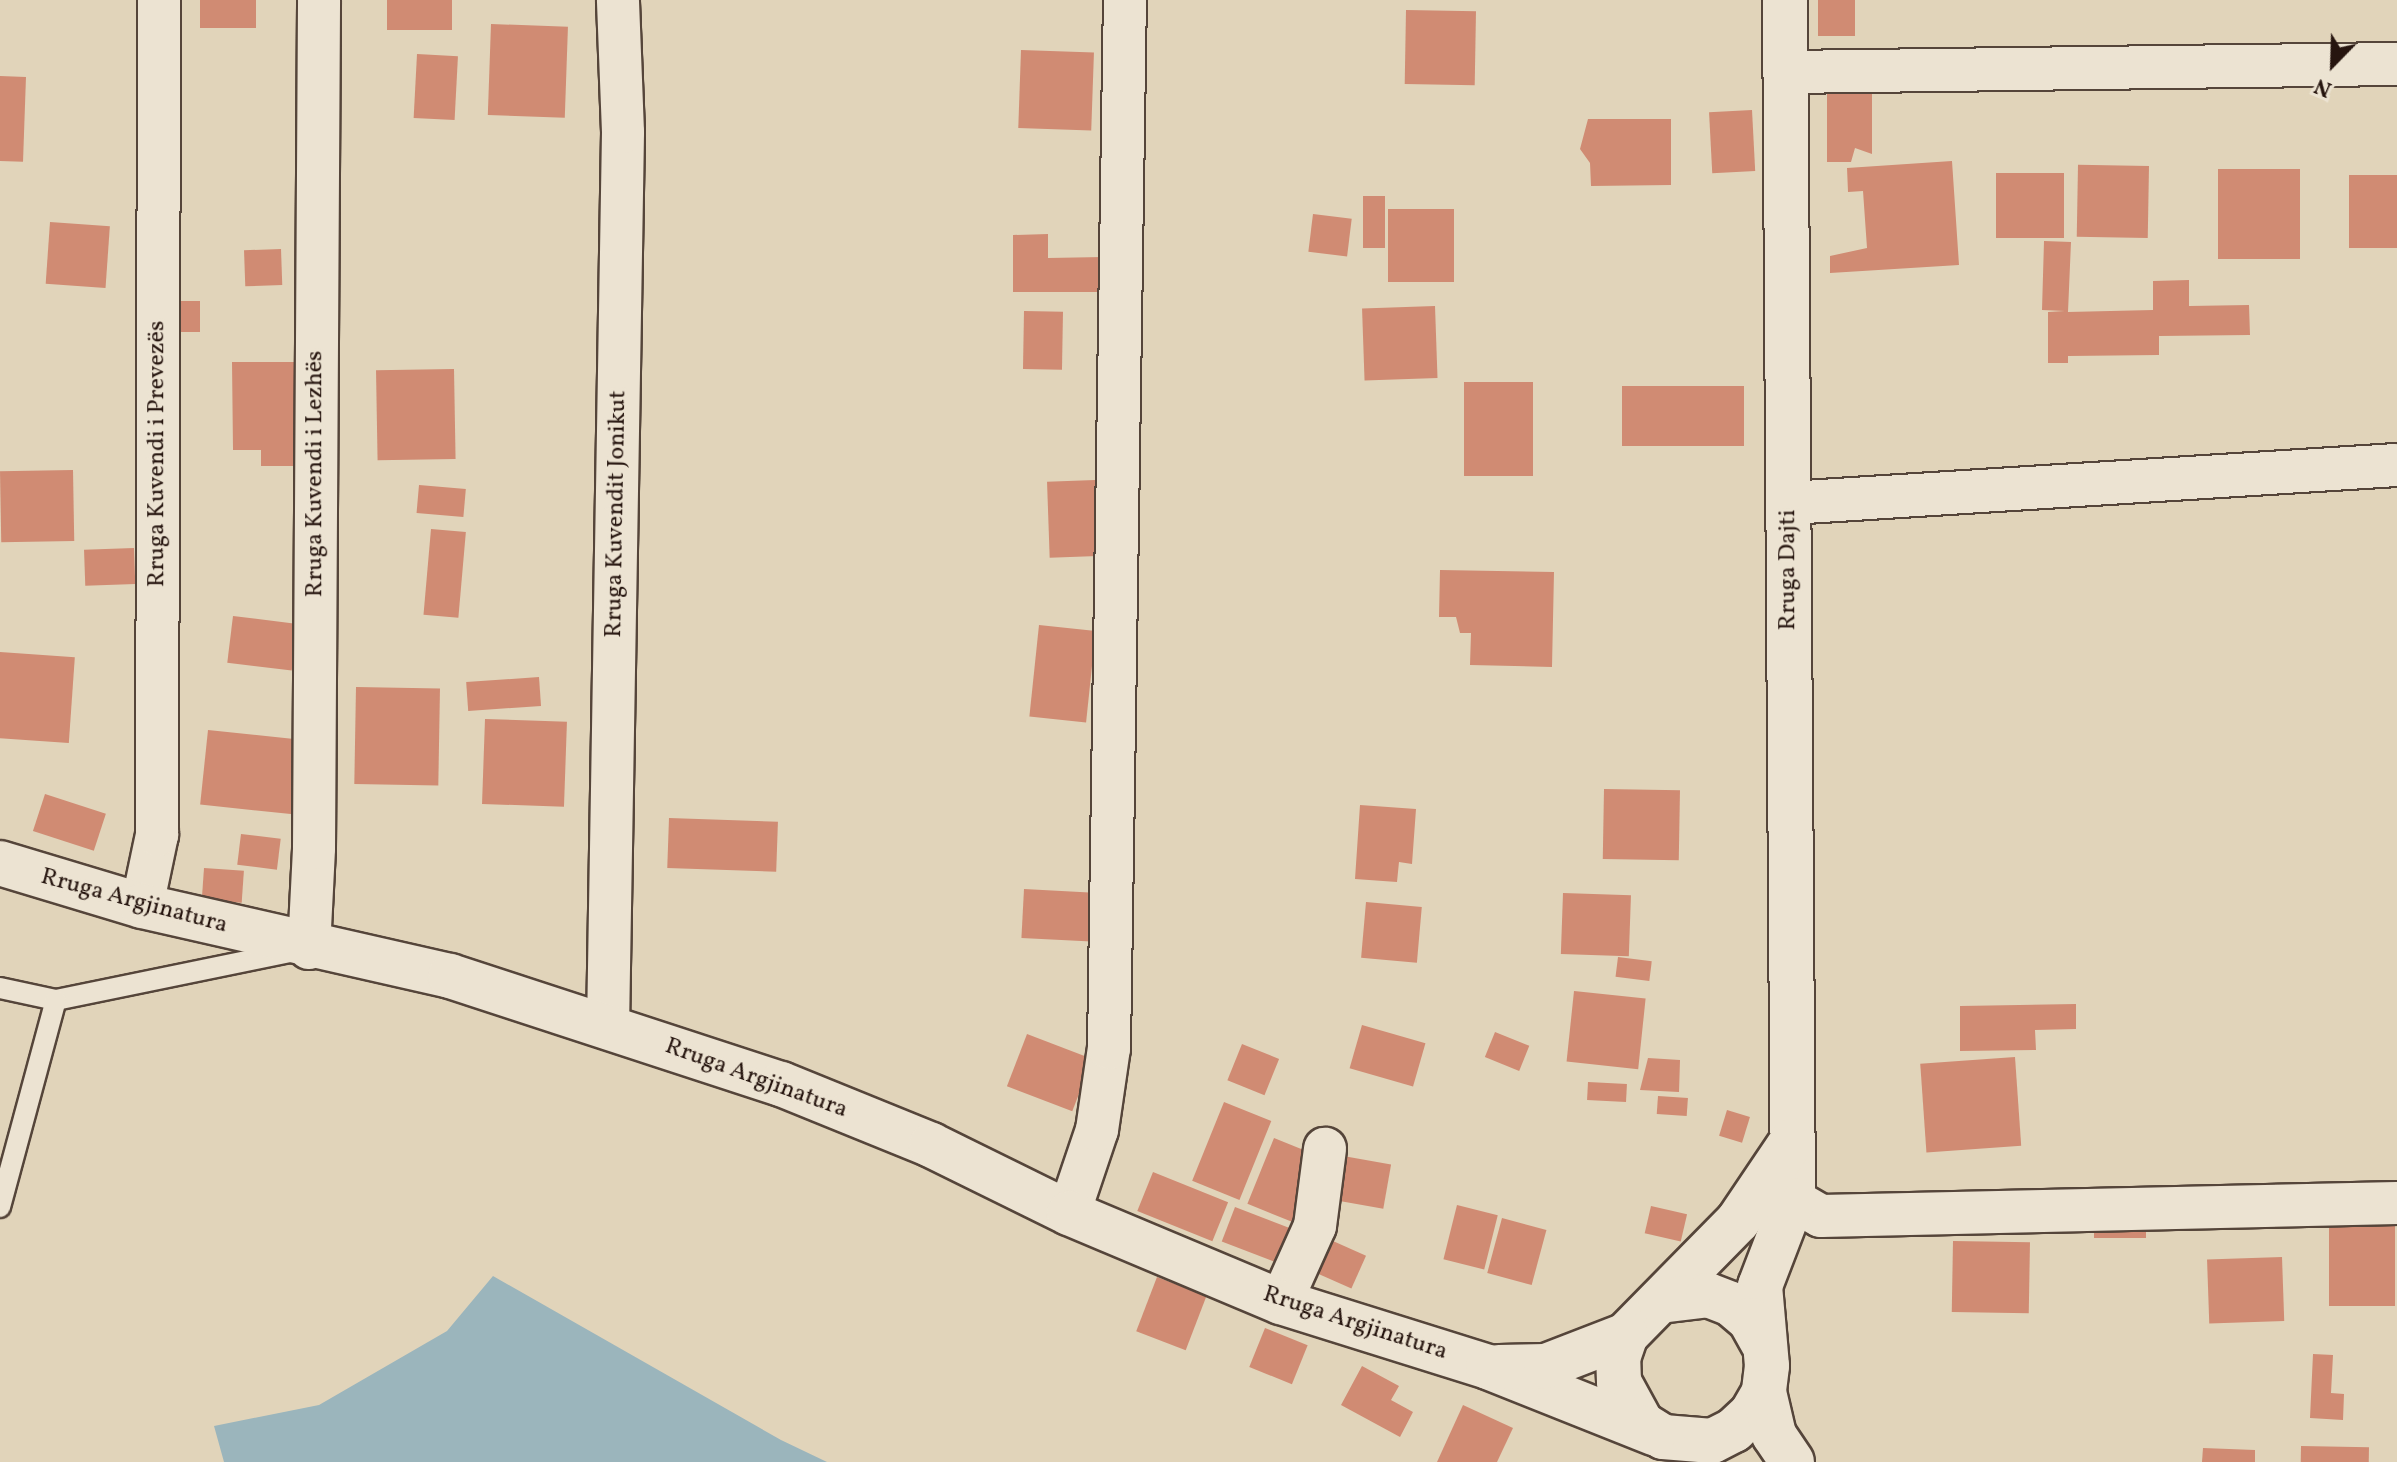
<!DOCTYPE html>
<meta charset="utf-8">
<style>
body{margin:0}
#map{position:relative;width:2397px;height:1462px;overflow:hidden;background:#e1d4ba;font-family:Vollkorn,serif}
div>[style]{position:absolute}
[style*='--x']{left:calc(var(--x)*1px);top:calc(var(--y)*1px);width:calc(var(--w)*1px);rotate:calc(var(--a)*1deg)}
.water>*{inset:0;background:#9bb5bc}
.building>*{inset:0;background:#d08b73;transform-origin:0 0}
.roads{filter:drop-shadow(2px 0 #55453a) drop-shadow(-2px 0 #55453a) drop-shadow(0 2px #55453a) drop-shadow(0 -2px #55453a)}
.lane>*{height:20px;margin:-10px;padding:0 10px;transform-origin:10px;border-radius:10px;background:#ece3d2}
.street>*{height:42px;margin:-21px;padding:0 21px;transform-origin:21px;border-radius:21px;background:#ece3d2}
.secondary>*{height:44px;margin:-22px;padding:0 22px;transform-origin:22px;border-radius:22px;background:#ece3d2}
span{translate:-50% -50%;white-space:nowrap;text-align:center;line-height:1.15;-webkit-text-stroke:6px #ece3d2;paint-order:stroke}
.street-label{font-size:24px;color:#26150f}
.north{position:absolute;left:2293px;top:24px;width:80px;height:80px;-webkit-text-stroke:6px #ece3d2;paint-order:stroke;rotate:203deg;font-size:22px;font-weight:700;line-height:32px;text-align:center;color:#26150f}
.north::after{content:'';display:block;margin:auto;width:28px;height:36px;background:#26150f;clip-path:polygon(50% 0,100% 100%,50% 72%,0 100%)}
</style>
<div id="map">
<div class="water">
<div style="clip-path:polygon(493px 1276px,781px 1440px,827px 1462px,224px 1462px,214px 1426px,319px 1405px,447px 1331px)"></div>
</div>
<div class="building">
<div style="left:200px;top:0;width:56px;height:28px"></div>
<div style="left:387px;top:0;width:65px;height:30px"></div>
<div style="left:1818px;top:0;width:37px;height:36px"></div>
<div style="left:1406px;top:10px;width:70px;height:74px;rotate:1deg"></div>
<div style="left:491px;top:24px;width:77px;height:91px;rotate:2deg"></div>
<div style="left:1021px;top:50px;width:73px;height:78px;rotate:2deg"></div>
<div style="left:417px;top:54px;width:41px;height:64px;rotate:3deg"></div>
<div style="left:0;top:76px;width:26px;height:85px;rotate:2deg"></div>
<div style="clip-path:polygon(1872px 83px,1872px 154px,1855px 148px,1851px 162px,1827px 162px,1827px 84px)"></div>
<div style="left:1752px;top:110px;width:61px;height:43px;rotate:87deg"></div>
<div style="clip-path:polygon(1588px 119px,1671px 119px,1671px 185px,1591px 186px,1590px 163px,1580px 149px)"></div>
<div style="clip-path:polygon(1952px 161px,1959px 265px,1830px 273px,1830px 256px,1867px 248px,1863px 191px,1848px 192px,1847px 168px)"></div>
<div style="left:2149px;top:166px;width:72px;height:71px;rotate:91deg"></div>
<div style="left:2218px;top:169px;width:82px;height:90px"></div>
<div style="left:1996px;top:173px;width:68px;height:65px"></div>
<div style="left:2349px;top:175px;width:48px;height:73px"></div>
<div style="left:1363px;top:196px;width:22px;height:52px"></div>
<div style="left:1388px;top:209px;width:66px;height:73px"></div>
<div style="left:1313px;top:214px;width:39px;height:38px;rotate:7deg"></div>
<div style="left:50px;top:222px;width:60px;height:62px;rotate:4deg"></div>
<div style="clip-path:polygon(1048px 234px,1048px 258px,1103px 257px,1103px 292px,1013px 292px,1013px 235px)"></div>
<div style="clip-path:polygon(2044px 241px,2071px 242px,2068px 312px,2153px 310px,2153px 281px,2189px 280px,2189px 306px,2249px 305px,2250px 335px,2159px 336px,2159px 355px,2068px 356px,2068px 363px,2048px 363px,2048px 312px,2065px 311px,2042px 310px)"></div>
<div style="left:281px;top:249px;width:36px;height:37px;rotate:88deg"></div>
<div style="left:172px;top:301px;width:28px;height:31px"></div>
<div style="left:1435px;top:306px;width:72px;height:73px;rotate:88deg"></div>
<div style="left:1024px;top:311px;width:39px;height:58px;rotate:1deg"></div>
<div style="clip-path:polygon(232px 362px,296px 362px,297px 466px,261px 466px,261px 450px,233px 450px)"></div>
<div style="left:454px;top:369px;width:90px;height:78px;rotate:89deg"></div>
<div style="left:1464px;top:382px;width:69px;height:94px"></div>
<div style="left:1622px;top:386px;width:122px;height:60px"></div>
<div style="left:73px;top:470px;width:71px;height:73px;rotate:89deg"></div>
<div style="left:1095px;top:480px;width:76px;height:48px;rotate:88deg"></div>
<div style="left:419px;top:485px;width:47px;height:28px;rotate:5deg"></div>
<div style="left:431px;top:529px;width:35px;height:86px;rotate:5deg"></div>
<div style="left:134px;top:548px;width:36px;height:50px;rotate:88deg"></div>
<div style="clip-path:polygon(1440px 570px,1554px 572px,1552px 667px,1470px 665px,1471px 633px,1460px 633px,1456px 617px,1439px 617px)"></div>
<div style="left:233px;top:616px;width:65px;height:47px;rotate:7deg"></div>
<div style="left:1039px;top:625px;width:57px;height:92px;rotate:6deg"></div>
<div style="left:0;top:652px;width:75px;height:86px;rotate:4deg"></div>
<div style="left:539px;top:677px;width:29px;height:73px;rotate:86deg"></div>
<div style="left:356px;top:687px;width:84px;height:97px;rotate:1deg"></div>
<div style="left:485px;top:719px;width:82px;height:85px;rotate:2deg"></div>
<div style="left:208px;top:730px;width:96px;height:75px;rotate:6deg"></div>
<div style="left:1604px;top:789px;width:76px;height:70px;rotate:1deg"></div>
<div style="left:45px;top:794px;width:64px;height:39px;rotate:18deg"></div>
<div style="clip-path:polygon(1360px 805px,1416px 809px,1412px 864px,1399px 862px,1397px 882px,1355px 879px)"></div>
<div style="left:669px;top:818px;width:109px;height:50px;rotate:2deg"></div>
<div style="left:241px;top:834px;width:40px;height:31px;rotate:7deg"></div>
<div style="left:204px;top:868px;width:40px;height:32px;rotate:4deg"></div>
<div style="left:1024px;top:889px;width:70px;height:49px;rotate:3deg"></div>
<div style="left:1563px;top:893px;width:68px;height:61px;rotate:2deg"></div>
<div style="left:1366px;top:902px;width:56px;height:56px;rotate:5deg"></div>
<div style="left:1618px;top:957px;width:34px;height:20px;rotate:7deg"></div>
<div style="left:1574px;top:991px;width:72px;height:71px;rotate:6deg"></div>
<div style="clip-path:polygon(2076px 1004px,2076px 1029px,2035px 1030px,2036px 1050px,1960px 1051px,1960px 1006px)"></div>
<div style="left:1362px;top:1025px;width:66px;height:45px;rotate:16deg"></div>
<div style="left:1495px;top:1032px;width:37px;height:27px;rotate:22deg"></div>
<div style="left:1027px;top:1034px;width:70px;height:56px;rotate:21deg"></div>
<div style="left:1242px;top:1044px;width:40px;height:39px;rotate:22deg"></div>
<div style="left:2015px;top:1057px;width:89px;height:95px;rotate:86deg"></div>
<div style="clip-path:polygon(1648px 1058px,1680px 1060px,1679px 1092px,1640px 1090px)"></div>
<div style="left:1588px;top:1082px;width:39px;height:18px;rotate:3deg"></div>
<div style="left:1658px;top:1096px;width:30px;height:18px;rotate:4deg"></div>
<div style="left:1224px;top:1102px;width:51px;height:85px;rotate:22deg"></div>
<div style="left:1727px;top:1110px;width:24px;height:27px;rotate:17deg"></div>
<div style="left:1274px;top:1138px;width:48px;height:71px;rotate:22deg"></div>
<div style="left:1332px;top:1154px;width:60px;height:45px;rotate:10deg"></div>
<div style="left:1153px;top:1172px;width:81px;height:42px;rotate:22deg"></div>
<div style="left:1457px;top:1205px;width:42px;height:56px;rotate:14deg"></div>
<div style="left:1651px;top:1206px;width:37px;height:28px;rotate:13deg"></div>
<div style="left:1235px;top:1207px;width:64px;height:37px;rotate:21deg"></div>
<div style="left:2094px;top:1214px;width:52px;height:24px"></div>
<div style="left:1502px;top:1218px;width:46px;height:57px;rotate:15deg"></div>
<div style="left:2329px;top:1225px;width:66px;height:81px"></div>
<div style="left:1324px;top:1237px;width:46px;height:36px;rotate:24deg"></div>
<div style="left:1953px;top:1241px;width:77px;height:71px;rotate:1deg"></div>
<div style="left:2282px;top:1257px;width:64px;height:75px;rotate:88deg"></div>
<div style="left:1157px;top:1277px;width:53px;height:58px;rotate:21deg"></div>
<div style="left:1265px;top:1328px;width:46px;height:42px;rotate:22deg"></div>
<div style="clip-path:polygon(2313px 1354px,2333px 1355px,2331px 1393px,2344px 1394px,2343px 1420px,2310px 1418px)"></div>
<div style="clip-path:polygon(1362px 1366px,1399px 1386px,1391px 1400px,1413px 1412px,1400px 1437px,1341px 1405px)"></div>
<div style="clip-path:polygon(1463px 1405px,1513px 1428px,1497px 1462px,1437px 1462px)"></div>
<div style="left:2301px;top:1446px;width:68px;height:16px;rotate:1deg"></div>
<div style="clip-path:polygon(2203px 1448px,2255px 1450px,2255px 1462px,2202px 1462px)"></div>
</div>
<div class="roads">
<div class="lane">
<div style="--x:0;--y:988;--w:57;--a:12.1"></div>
<div style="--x:56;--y:1000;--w:239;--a:-11.6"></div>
<div style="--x:0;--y:1207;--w:214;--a:-74.9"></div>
</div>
<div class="street">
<div style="--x:1786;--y:72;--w:611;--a:-0.75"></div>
<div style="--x:1789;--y:503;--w:609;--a:-3.58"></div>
<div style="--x:142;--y:906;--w:73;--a:-78.1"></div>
<div style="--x:157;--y:835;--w:835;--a:-89.86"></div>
<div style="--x:309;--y:948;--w:100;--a:-87.1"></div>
<div style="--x:314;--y:848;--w:848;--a:-89.66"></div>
<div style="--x:608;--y:1028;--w:896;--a:-89.04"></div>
<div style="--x:623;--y:132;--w:132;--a:-92.2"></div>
<div style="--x:1793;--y:1200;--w:32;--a:30"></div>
<div style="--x:1821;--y:1216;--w:576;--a:-1.29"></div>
<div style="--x:1069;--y:1213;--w:88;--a:-71.4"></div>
<div style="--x:1097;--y:1130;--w:83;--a:-81.7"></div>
<div style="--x:1109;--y:1048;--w:1048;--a:-89.13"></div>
<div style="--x:1281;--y:1302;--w:83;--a:-65.9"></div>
<div style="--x:1315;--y:1226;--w:78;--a:-82.6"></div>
</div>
<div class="secondary">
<div style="--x:1785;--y:0;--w:1200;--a:89.62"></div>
<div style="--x:1793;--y:1200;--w:92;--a:111"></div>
<div style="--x:1760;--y:1286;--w:80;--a:85"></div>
<div style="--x:1767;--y:1366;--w:26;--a:97"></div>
<div style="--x:1764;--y:1392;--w:24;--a:120"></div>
<div style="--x:1752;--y:1413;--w:25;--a:137"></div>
<div style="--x:1734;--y:1430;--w:25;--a:153"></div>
<div style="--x:1712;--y:1441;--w:49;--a:-175.3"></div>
<div style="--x:1663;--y:1437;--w:25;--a:-148"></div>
<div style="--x:1642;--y:1424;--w:48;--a:-118.7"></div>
<div style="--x:1619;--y:1382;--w:24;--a:-92"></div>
<div style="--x:1618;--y:1358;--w:24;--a:-71"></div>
<div style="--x:1626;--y:1335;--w:160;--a:-45.5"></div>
<div style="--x:1738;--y:1221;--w:97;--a:-56"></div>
<div style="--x:0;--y:863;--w:148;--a:16.8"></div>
<div style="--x:142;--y:906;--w:316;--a:12.8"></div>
<div style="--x:450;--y:976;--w:348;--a:18.1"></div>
<div style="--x:781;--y:1084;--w:162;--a:22.1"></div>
<div style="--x:931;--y:1145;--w:154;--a:26.2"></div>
<div style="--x:1069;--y:1213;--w:230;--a:22.8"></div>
<div style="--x:1281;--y:1302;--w:217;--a:17.4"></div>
<div style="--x:1488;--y:1367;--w:179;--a:21.7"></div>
<div style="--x:1660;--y:1301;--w:48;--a:-7.1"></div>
<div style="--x:1708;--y:1295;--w:25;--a:21"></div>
<div style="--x:1731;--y:1304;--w:25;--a:40"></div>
<div style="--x:1750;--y:1320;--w:25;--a:61"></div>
<div style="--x:1499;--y:1367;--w:47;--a:-1.2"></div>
<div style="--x:1546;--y:1366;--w:86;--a:-21.2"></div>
<div style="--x:1764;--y:1392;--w:44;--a:76.9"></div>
<div style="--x:1774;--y:1435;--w:32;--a:56"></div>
</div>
</div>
<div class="street-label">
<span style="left:158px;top:454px;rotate:-90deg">Rruga Kuvendi i Prevezës</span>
<span style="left:316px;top:474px;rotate:-90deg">Rruga Kuvendi i Lezhës</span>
<span style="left:617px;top:514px;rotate:-89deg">Rruga Kuvendit Jonikut</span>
<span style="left:1789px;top:570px;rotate:-90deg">Rruga Dajti</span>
<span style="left:134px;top:902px;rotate:15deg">Rruga Argjinatura</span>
<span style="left:756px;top:1079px;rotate:20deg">Rruga Argjinatura</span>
<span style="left:1355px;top:1324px;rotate:18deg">Rruga Argjinatura</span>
</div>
<div class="north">N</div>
</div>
